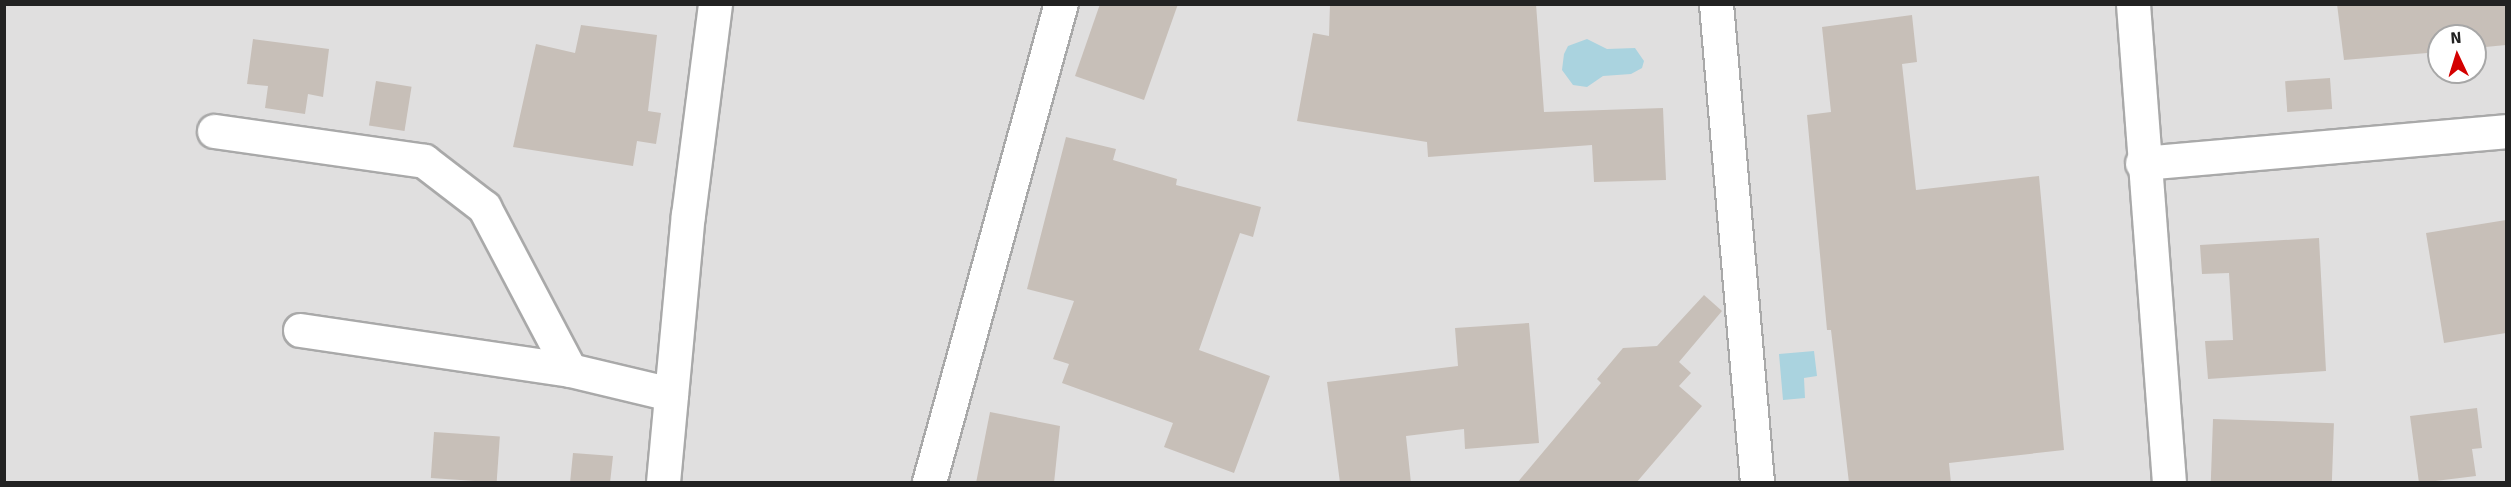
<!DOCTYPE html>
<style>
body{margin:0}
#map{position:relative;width:2511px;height:487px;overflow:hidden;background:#f2efe9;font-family:Signika,sans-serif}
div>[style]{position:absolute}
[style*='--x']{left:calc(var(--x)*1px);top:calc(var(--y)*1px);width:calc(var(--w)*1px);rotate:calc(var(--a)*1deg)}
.residential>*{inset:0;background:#e0dfdf}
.water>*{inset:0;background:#aad3df}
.building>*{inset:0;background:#c7bfb8;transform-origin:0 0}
.roads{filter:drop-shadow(2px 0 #a9a9a9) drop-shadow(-2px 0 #a9a9a9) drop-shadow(0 2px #a9a9a9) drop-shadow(0 -2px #a9a9a9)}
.minor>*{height:33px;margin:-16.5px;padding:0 16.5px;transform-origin:16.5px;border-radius:16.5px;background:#fff}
span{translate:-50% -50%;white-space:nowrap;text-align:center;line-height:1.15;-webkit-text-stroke:4.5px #fff;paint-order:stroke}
.frame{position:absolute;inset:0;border:6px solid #222;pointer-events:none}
.north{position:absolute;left:2427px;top:24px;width:60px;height:60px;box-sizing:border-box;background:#fff;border:2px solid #a7a7a7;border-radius:50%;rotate:356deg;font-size:16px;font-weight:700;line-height:24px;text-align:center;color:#222}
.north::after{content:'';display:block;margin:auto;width:21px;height:27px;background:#d40000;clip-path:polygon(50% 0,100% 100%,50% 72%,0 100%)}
</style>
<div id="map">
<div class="residential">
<div style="clip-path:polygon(evenodd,5px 5px,2506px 5px,2506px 482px,5px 482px,5px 5px,2439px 36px,2475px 36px,2475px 72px,2439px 72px,2439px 36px)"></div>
</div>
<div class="water">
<div style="clip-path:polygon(1587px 39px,1607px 49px,1635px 48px,1644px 61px,1642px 68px,1631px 74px,1603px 76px,1587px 87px,1573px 85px,1562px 70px,1564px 54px,1568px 46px)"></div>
<div style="clip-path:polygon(1814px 351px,1817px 376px,1804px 378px,1805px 398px,1783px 400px,1779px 354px)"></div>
</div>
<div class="building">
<div style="clip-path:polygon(1100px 4px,1178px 4px,1144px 100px,1075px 76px)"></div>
<div style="clip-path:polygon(1330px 4px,1536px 4px,1544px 112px,1663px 108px,1666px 180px,1594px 182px,1592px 145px,1428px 157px,1427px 142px,1297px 121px,1313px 33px,1329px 36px)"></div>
<div style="clip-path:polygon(2337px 4px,2506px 4px,2506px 45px,2475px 48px,2475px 36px,2439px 36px,2439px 52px,2344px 60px)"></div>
<div style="clip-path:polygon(1912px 15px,1917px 62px,1902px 64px,1916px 190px,2039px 176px,2064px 450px,1949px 463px,1951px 483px,1849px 483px,1831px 330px,1827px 330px,1807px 115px,1831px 112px,1822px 27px)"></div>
<div style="clip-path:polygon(581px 25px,657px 35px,648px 111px,661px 113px,656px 144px,637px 141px,633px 166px,513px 147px,536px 44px,575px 53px)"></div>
<div style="clip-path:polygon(253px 39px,329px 49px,323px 97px,308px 94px,305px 114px,265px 108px,268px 86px,247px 84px)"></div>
<div style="left:2330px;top:78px;width:31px;height:45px;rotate:86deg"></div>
<div style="left:376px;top:81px;width:36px;height:45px;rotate:9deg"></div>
<div style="clip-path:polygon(1066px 137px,1116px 149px,1113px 160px,1177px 179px,1176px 185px,1261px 207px,1253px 237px,1240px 233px,1199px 350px,1270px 376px,1234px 473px,1164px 447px,1173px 423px,1062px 383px,1069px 364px,1053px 359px,1074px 301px,1027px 289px)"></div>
<div style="clip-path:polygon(2506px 220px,2506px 333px,2444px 343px,2426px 233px)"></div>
<div style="clip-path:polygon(2319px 238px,2326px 371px,2208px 379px,2205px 341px,2233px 340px,2229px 273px,2202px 274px,2200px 245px)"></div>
<div style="clip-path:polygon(1704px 295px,1722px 311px,1679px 362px,1691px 373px,1679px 386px,1702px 406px,1636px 483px,1517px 483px,1601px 383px,1597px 379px,1623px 348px,1657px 346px)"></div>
<div style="clip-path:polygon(1529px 323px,1539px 443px,1465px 449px,1464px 429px,1406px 436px,1411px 483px,1340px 483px,1327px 382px,1458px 366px,1455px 328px)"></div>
<div style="clip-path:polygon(2477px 408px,2482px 448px,2472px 449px,2476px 476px,2419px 483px,2410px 416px)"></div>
<div style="clip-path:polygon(990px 412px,1060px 426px,1054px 483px,976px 483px)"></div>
<div style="left:2213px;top:419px;width:121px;height:64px;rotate:2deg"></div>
<div style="left:434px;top:432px;width:66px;height:46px;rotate:4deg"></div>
<div style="clip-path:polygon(573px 453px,613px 456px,610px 483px,570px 483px)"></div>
</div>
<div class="roads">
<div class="minor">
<div style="--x:1716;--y:4;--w:480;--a:85.1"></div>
<div style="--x:2133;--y:4;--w:479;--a:85.7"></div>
<div style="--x:214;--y:131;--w:212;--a:8.1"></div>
<div style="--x:424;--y:161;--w:76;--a:37.5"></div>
<div style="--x:484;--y:207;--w:184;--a:62.2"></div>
<div style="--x:2142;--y:163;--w:365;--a:-5"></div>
<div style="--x:300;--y:330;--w:273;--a:8.4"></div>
<div style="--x:570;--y:370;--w:104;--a:13.4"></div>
<div style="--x:663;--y:482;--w:268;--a:-84.7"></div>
<div style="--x:688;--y:215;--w:213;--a:-82.7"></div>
<div style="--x:929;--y:482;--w:496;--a:-74.6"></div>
</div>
</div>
<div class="frame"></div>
<div class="north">N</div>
</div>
